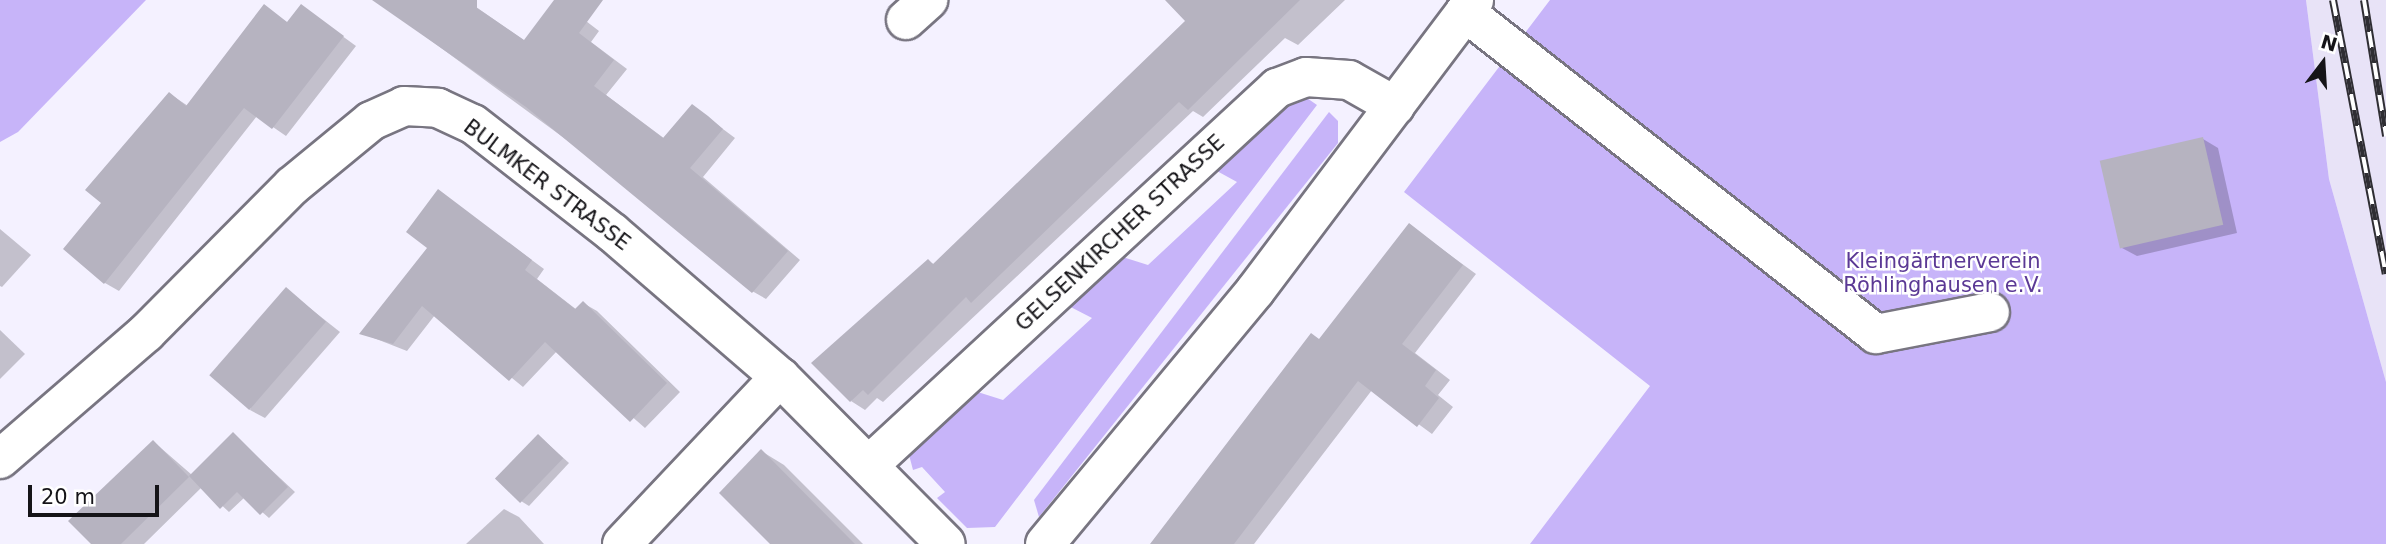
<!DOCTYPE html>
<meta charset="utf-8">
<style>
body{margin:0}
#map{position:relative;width:2386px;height:544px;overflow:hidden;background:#f4f1ff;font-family:"DejaVu Sans",sans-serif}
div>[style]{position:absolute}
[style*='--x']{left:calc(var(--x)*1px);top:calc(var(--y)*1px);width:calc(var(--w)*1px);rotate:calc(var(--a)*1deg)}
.built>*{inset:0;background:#e8e3f7}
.green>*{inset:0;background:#c7b4f9}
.shadow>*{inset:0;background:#0003}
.building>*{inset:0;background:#b6b3c0;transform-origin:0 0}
.roads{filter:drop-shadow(2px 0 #787581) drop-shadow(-2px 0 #787581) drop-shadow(0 2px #787581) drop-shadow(0 -2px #787581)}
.minor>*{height:38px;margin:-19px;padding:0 19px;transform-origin:19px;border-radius:19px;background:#fff}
.rail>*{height:8px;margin-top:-4px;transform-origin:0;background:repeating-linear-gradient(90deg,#fff 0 16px,#2f2e33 0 32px);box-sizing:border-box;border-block:2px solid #2f2e33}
span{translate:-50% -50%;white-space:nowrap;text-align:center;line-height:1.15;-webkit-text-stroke:5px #fff;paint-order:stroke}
.street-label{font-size:21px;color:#151418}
.park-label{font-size:21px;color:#5b3995}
.north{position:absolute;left:2288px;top:28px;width:70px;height:70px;-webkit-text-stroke:5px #fff;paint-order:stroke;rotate:17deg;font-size:19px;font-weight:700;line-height:28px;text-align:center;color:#151418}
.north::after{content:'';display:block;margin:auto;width:24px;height:32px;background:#151418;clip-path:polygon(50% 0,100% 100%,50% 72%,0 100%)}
.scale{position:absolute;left:28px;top:485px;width:131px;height:32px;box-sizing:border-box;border:4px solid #151418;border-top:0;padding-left:9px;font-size:21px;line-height:24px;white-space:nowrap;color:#151418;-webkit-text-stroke:5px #fff;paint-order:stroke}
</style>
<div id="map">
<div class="built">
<div style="clip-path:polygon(2306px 0,2386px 0,2386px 382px,2329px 179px)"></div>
</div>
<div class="green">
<div style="clip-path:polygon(0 0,146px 0,18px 132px,0 142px)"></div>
<div style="clip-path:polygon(1550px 0,2306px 0,2329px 179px,2386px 382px,2386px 544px,1530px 544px,1650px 386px,1404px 192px)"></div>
<div style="clip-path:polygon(1304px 96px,1317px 105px,995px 527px,967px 528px,937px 498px,945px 492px,922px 467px,913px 470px,908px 451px,965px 388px,1003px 400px,1092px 318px,1059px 301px,1110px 253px,1148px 265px,1237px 182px,1206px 165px,1278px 99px)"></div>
<div style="clip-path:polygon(1329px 112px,1338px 121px,1338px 143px,1039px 517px,1034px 500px)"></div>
</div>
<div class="shadow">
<div style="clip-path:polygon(400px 0,466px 0,525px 41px,569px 8px,599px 31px,591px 42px,627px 69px,606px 95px,665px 139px,692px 106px,735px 138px,703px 177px,800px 260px,766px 299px,752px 291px,575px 146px,392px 12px)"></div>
<div style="clip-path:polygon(1226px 0,1345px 0,1298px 45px,1285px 38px,1203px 117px,1193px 111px,883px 402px,877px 398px,865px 410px,851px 401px,928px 261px,935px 265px)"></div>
<div style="clip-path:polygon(301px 6px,356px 46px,286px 136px,257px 116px,119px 291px,105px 283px,65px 248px,104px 203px,170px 94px,188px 106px,264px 7px,288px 23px)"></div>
<div style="clip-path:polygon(2203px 139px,2218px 148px,2237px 233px,2137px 256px,2122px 248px)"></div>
<div style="clip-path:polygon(439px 192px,544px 269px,537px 279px,577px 310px,583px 303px,597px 311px,680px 392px,645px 428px,557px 351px,523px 387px,435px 315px,407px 351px,361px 333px,429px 247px)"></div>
<div style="clip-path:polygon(1409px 225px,1476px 274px,1415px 353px,1450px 380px,1438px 395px,1453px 407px,1432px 434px,1372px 390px,1254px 544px,1152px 544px,1312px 335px,1320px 340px)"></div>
<div style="clip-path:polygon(0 229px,31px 255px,2px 287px,0 286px)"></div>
<div style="clip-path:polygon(287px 290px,340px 332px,265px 418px,250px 410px)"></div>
<div style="clip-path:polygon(0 330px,25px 354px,0 379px)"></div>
<div style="clip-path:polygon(233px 434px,295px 492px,269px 518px,245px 497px,229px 512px,202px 487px,144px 544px,93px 544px,154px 442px,192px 475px)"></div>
<div style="clip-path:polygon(539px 436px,569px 463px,529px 506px,521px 501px)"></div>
<div style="clip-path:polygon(761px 451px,784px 465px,863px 544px,772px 544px)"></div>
<div style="clip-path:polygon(504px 509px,519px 517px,544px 544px,466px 544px)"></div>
</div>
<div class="building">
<div style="clip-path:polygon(372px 0,477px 0,477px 8px,524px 40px,554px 0,603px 0,579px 33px,614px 60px,594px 86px,663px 138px,692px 104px,708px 116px,723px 129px,690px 168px,788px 251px,752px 293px,526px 107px)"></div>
<div style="clip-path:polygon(1165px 0,1300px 0,1188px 110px,1179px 102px,971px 303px,966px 297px,868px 395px,863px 390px,850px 402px,811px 363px,928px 259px,933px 264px,1185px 21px)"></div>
<div style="clip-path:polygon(264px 4px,287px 22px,301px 4px,344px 36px,272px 129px,244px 108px,104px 284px,63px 249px,101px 203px,85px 190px,169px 92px,186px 106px)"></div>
<div style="left:2203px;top:137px;width:90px;height:106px;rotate:77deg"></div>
<div style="clip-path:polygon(438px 189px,532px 260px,525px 270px,575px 309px,583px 301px,667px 383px,630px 422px,545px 342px,509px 381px,422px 306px,393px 344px,359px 334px,427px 248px,406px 232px)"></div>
<div style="clip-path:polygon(1409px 223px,1463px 265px,1402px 344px,1436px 370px,1425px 386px,1439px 398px,1417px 427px,1358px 381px,1234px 544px,1150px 544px,1311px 333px,1319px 339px)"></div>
<div style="left:286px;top:287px;width:53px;height:117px;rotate:41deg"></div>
<div style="clip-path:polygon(233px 432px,288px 487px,260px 515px,237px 492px,220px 509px,189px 476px)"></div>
<div style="left:538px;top:434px;width:35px;height:62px;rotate:44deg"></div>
<div style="clip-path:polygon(153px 440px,189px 477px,121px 544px,91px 544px,68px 521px)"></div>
<div style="clip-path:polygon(761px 449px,855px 544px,770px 544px,719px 493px)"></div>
</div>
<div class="roads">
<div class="minor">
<div style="--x:1465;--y:12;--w:522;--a:38.08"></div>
<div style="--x:1876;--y:334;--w:116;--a:-10.9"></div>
<div style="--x:906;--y:20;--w:30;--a:-42"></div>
<div style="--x:0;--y:459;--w:193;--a:-40.8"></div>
<div style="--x:146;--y:333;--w:207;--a:-45.2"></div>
<div style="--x:292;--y:186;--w:102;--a:-39.4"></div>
<div style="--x:371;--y:121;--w:36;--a:-24"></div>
<div style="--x:404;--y:106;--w:34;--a:3"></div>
<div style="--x:438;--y:108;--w:38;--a:25"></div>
<div style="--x:473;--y:124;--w:177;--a:37.9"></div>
<div style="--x:613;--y:233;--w:221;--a:40.8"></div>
<div style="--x:780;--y:377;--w:235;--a:45.2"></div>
<div style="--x:869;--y:465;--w:556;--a:-42.74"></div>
<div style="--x:1277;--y:88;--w:31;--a:-21"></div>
<div style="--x:1306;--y:77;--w:43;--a:4"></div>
<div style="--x:1349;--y:80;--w:53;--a:29.5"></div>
<div style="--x:622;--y:544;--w:230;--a:-46.6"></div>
<div style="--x:1045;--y:544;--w:329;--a:-50.3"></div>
<div style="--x:1255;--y:291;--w:364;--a:-53"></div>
</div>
</div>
<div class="rail">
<div style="--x:2333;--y:0;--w:279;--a:79.1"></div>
<div style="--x:2364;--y:0;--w:138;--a:80.8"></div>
</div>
<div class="street-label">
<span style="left:547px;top:185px;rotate:37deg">BULMKER STRASSE</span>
<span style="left:1120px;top:233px;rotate:-43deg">GELSENKIRCHER STRASSE</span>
</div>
<div class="park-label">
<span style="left:1943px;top:273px">Kleingärtnerverein<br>Röhlinghausen e.V.</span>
</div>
<div class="north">N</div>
<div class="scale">20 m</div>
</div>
